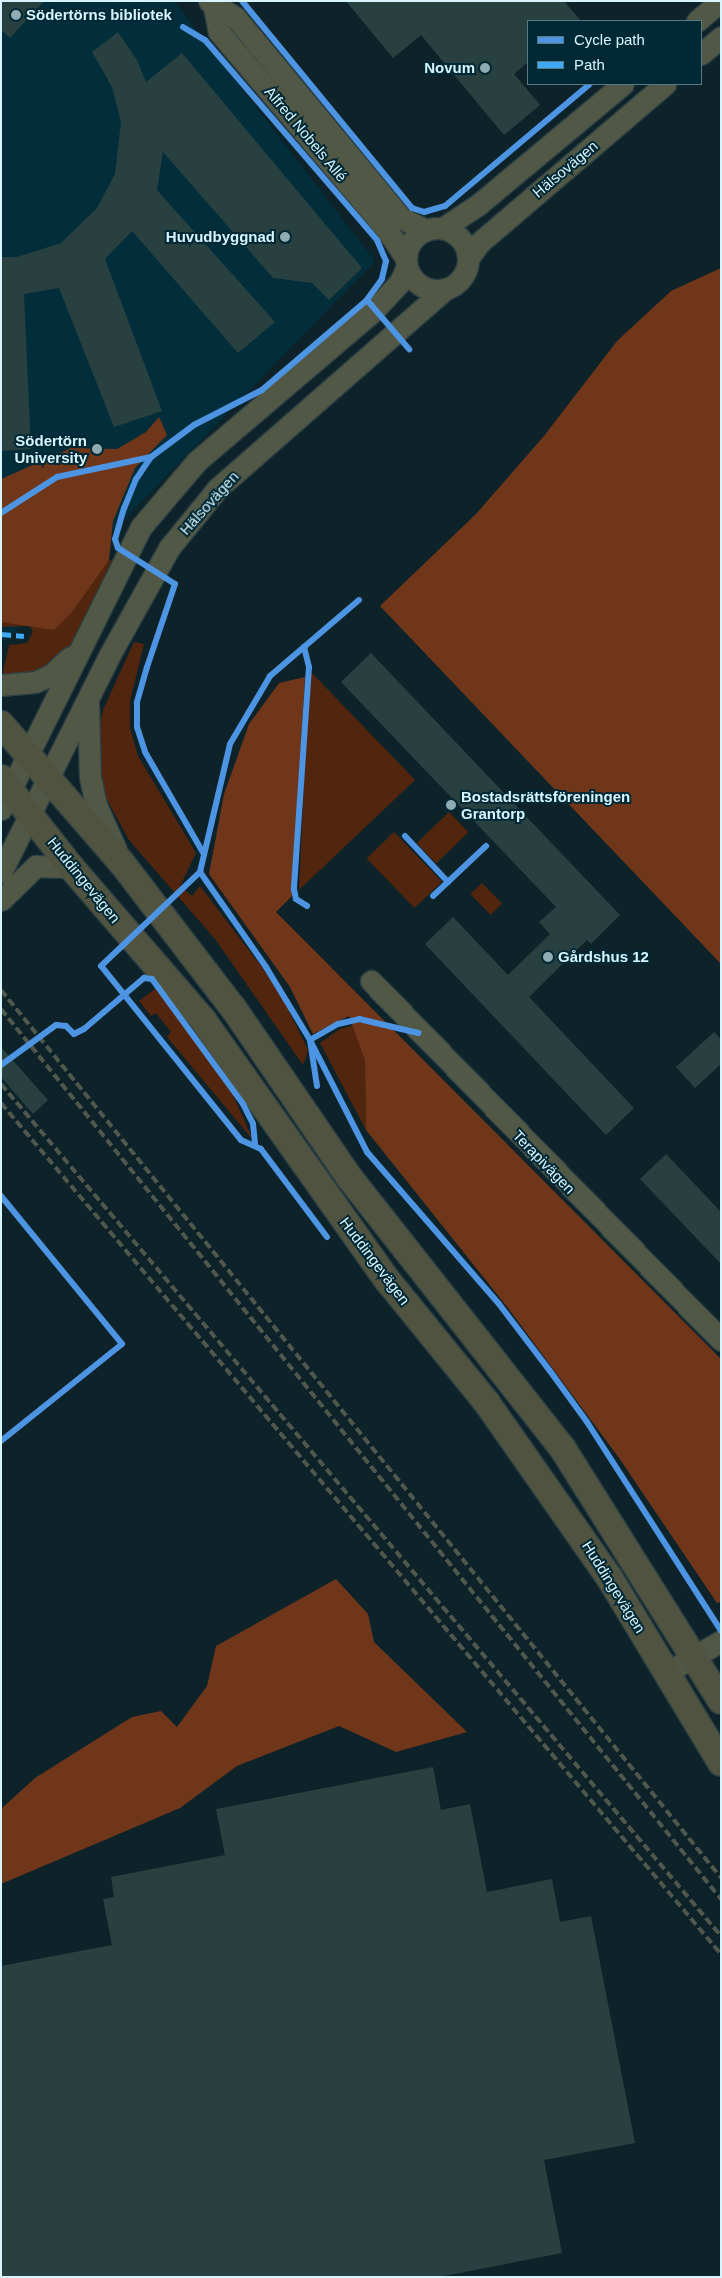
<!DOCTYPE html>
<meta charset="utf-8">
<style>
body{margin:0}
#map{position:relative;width:722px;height:2278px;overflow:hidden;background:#0d2329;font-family:Arial,sans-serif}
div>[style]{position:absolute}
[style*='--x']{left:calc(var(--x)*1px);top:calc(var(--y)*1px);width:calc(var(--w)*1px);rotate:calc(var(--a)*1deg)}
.built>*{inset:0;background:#022e3b}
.green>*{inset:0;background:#52260e;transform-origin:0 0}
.forest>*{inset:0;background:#70361a}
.building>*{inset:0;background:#284140}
.roads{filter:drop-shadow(1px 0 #2c3f44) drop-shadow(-1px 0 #2c3f44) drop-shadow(0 1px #2c3f44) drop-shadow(0 -1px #2c3f44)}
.minor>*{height:21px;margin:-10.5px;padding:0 10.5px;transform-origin:10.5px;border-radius:10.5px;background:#525846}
.minor>.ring{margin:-10.5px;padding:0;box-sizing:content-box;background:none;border:21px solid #525846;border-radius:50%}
.major>*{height:26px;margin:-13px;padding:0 13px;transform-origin:13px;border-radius:13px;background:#505340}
.rail>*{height:4px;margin-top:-2px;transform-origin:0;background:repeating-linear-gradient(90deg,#50574c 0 8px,transparent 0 12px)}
.quiet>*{height:5px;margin-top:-2.5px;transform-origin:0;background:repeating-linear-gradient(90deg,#3fa9f5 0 10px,transparent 0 15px)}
.cycleway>*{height:6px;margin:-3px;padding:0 3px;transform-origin:3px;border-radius:3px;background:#4d94e3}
.dots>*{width:14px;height:14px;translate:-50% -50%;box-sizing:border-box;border:2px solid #012935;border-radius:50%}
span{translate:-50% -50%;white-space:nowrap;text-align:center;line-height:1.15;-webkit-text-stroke:4px #012935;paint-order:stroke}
.poi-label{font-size:15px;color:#d8f4fe;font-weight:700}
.left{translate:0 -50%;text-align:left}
.right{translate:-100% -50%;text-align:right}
.street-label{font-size:15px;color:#d8f4fe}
.frame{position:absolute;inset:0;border:2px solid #d8f4fe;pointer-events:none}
.legend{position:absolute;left:527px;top:20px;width:175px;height:65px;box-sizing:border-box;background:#012935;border:1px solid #577a85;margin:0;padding:6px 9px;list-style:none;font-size:15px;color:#d8f4fe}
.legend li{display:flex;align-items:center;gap:10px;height:25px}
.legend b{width:25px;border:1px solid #577a85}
</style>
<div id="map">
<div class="built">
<div style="clip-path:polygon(1px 1px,174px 1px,375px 261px,5px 642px,1px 638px)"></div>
</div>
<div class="green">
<div style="clip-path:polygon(109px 560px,115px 562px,69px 648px,48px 671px,1px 681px,9px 645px,27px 643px,33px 632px,30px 626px,1px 627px,1px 622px,18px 622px,54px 630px)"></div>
<div style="clip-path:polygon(134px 642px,144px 644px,130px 701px,130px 728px,138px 756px,196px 853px,180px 886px,192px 896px,200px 886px,277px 987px,308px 1050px,303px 1065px,215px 939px,129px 840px,104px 794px,97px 740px,103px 710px)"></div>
<div style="clip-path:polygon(309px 670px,415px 780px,299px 890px)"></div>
<div style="left:449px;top:812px;width:28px;height:45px;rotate:46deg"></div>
<div style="left:394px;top:832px;width:69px;height:38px;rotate:46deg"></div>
<div style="left:482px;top:883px;width:29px;height:16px;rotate:46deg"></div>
<div style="clip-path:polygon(156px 988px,233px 1095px,253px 1140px,167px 1037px,171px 1032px,156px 1013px,151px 1016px,139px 1001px)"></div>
<div style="clip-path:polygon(355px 1025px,365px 1060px,366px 1130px,320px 1043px,340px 1029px)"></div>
</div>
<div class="forest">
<div style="clip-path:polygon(721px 268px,721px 964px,380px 606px,476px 514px,544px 436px,617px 341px,671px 291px)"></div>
<div style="clip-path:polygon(159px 417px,167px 435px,135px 468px,113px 521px,109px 560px,72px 612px,54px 630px,1px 622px,1px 479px,71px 448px,117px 449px,146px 432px)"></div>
<div style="clip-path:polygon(305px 677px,292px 896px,276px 912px,721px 1359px,721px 1602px,717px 1603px,619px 1458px,508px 1308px,366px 1130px,365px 1060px,349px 1016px,313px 1034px,290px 987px,209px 874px,224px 794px,249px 724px,279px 683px)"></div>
<div style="clip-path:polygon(336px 1579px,368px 1614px,374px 1642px,467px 1732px,396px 1752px,339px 1726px,237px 1766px,180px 1808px,1px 1884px,1px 1809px,35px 1778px,132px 1717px,161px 1711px,177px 1727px,207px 1686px,216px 1646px)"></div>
</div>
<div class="building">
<div style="clip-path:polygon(1px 1px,44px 1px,10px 38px,1px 30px)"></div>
<div style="clip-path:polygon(346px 1px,564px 1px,581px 21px,528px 21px,528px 62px,514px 74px,540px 105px,504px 135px,421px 35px,393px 58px)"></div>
<div style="clip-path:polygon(118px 32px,137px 60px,146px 82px,182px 53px,362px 268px,329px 300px,312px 283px,273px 278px,163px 152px,157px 190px,275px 322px,238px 353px,132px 231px,105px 259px,162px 411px,114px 427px,59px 288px,24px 294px,31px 449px,1px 451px,1px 257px,17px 257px,61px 243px,97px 208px,115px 174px,121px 122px,112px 87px,92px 52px)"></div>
<div style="clip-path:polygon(371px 653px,620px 915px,591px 944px,587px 940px,529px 997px,634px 1108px,606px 1135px,425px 944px,453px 917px,508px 975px,550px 934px,539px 922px,556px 907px,341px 682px)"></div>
<div style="clip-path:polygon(714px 1032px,721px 1039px,721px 1064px,695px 1088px,676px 1067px)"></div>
<div style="clip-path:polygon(1px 1047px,48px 1100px,33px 1114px,1px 1077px)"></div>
<div style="clip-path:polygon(666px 1154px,721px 1212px,721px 1264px,640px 1179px)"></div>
<div style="clip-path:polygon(433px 1767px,441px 1810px,470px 1804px,487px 1892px,552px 1879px,560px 1922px,591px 1916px,635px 2143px,544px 2160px,562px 2253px,439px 2277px,1px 2277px,1px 1966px,112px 1945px,103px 1899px,114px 1897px,111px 1877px,225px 1855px,216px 1809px)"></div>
</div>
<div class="roads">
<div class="minor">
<div style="--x:209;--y:1;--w:31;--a:32"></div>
<div style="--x:235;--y:17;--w:261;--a:50.4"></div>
<div style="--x:401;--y:218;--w:28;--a:26"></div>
<div style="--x:214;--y:7;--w:25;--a:79"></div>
<div style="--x:219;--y:32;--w:260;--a:49.7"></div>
<div style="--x:387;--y:230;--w:34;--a:56"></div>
<div style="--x:697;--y:21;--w:31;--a:-40"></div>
<div style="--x:701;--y:54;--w:26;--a:-40"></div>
<div class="ring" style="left:406px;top:228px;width:41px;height:41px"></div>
<div style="--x:443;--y:228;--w:43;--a:-33.7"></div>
<div style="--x:479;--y:204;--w:187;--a:-39.8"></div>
<div style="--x:469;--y:257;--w:17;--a:-54"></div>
<div style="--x:479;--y:243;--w:245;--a:-40.5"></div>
<div style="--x:1;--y:685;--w:34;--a:-5"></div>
<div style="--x:35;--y:682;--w:17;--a:-24"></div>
<div style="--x:51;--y:675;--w:26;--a:-43"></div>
<div style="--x:88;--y:702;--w:75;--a:88.5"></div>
<div style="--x:90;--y:777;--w:29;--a:78"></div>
<div style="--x:96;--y:805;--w:49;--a:66"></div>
<div style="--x:1;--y:809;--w:315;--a:-63.6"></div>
<div style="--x:141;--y:527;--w:87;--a:-49.7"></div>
<div style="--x:197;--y:461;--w:231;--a:-40.4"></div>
<div style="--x:373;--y:311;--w:40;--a:-47"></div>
<div style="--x:400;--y:282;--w:17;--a:-66"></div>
<div style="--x:1;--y:872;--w:241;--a:-63.4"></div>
<div style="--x:109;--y:656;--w:124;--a:-60.9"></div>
<div style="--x:169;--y:548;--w:77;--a:-50.8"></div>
<div style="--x:218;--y:488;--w:302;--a:-41.2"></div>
<div style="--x:1;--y:900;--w:49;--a:-44.2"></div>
<div style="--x:36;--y:866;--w:35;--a:2"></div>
<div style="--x:371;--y:981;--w:501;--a:45.73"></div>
<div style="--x:666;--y:1673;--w:64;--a:-30.2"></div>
</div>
<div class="major">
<div style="--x:1;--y:724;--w:183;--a:49"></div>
<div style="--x:121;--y:862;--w:185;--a:52.5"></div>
<div style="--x:234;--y:1009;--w:204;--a:55.6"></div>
<div style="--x:349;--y:1177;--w:346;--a:51.8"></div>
<div style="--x:563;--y:1449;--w:297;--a:57.9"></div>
<div style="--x:1;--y:778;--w:113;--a:51.8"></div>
<div style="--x:71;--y:867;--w:202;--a:49.2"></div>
<div style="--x:203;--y:1020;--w:320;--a:54.7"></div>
<div style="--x:388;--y:1281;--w:157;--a:50.9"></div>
<div style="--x:487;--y:1403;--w:213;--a:55"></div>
<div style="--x:609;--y:1577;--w:217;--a:58.9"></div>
</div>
</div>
<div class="rail">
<div style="--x:1;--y:990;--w:1143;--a:50.96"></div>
<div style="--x:1;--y:1009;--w:1145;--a:51.03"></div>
<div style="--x:1;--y:1084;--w:1115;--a:49.8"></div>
<div style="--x:1;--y:1103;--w:1115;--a:49.77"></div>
</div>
<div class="quiet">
<div style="--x:1;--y:634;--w:23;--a:5"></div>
</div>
<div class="cycleway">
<div style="--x:242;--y:1;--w:268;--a:50.6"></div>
<div style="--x:412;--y:208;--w:13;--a:18"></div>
<div style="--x:424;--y:212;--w:22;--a:-16"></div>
<div style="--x:445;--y:206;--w:189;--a:-40.1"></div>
<div style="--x:183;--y:27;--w:26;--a:31"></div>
<div style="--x:205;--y:40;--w:264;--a:49.3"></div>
<div style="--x:377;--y:240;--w:23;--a:67"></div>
<div style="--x:386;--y:261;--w:18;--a:103"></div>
<div style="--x:382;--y:279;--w:26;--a:126"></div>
<div style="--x:367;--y:300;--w:138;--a:139.4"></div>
<div style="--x:262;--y:390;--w:76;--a:152.8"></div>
<div style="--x:194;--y:425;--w:54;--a:143.3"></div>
<div style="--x:151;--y:457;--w:27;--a:124"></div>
<div style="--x:136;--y:479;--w:31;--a:112"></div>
<div style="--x:124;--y:508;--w:32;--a:106"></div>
<div style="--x:115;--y:539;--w:9;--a:72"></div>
<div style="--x:118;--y:548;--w:67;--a:32.3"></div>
<div style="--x:175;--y:584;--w:88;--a:108.6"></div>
<div style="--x:147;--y:667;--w:37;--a:106"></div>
<div style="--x:137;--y:703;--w:24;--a:90"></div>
<div style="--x:137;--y:727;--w:26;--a:72"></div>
<div style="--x:145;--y:752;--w:118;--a:60"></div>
<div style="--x:367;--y:300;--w:65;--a:49.4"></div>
<div style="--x:1;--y:513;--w:67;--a:-32.7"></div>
<div style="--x:57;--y:477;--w:96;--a:-12"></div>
<div style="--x:304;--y:647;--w:21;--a:76"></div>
<div style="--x:309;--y:667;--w:223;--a:93.9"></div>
<div style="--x:294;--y:889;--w:10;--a:79"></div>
<div style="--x:296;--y:899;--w:13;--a:32"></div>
<div style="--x:405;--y:836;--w:63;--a:46.9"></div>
<div style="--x:200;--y:872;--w:116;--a:55.2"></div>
<div style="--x:266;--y:967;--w:85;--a:58.9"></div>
<div style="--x:310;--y:1040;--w:126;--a:63"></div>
<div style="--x:367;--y:1152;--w:201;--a:49"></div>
<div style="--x:499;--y:1304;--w:84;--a:52.7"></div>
<div style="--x:550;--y:1371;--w:63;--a:54"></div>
<div style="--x:587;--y:1422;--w:248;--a:57.3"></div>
<div style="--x:433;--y:896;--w:73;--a:-43.3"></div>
<div style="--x:1;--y:1065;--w:68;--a:-36"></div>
<div style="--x:56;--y:1025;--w:10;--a:6"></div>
<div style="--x:66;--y:1026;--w:11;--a:45"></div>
<div style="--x:74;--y:1034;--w:11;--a:-27"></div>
<div style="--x:84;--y:1029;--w:79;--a:-40.4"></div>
<div style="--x:144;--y:978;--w:8;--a:7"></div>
<div style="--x:152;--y:979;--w:155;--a:53.9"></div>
<div style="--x:243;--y:1104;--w:22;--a:63"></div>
<div style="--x:253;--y:1124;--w:20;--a:84"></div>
<div style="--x:317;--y:1086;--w:47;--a:-98.7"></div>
<div style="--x:310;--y:1040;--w:32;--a:-30"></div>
<div style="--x:338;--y:1024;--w:22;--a:-13"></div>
<div style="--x:359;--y:1019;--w:61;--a:13.3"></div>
<div style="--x:1;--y:1196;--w:191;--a:50.7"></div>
<div style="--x:122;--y:1344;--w:155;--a:141.3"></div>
<div style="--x:327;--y:1237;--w:110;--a:-126.9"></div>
<div style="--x:261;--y:1149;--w:22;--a:-156"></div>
<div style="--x:241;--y:1140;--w:223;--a:-128.8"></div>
<div style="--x:101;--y:966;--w:137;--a:-43.5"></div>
<div style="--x:200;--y:872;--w:131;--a:-76.8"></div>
<div style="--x:230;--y:744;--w:79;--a:-59.5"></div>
<div style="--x:270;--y:676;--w:117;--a:-40.5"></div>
</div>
<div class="dots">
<div style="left:16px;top:15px;background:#91abb3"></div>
<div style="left:485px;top:68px;background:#91abb3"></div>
<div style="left:285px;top:237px;background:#91abb3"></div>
<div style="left:97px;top:449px;background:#91abb3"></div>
<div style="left:451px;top:805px;background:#91abb3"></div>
<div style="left:548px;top:957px;background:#91abb3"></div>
</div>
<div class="poi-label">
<span class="left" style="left:26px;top:15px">Södertörns bibliotek</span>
<span class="right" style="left:475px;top:68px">Novum</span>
<span class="right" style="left:275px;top:237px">Huvudbyggnad</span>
<span class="right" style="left:87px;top:449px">Södertörn<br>University</span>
<span class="left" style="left:461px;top:805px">Bostadsrättsföreningen<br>Grantorp</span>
<span class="left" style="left:558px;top:957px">Gårdshus 12</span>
</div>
<div class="street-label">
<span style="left:306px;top:134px;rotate:50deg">Alfred Nobels Allé</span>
<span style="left:565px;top:169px;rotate:-40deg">Hälsovägen</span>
<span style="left:209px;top:503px;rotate:-48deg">Hälsovägen</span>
<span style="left:84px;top:880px;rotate:51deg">Huddingevägen</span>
<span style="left:544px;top:1162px;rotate:46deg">Terapivägen</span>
<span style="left:375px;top:1261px;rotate:53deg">Huddingevägen</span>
<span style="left:614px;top:1587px;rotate:58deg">Huddingevägen</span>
</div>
<div class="frame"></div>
<ul class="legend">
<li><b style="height:6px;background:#4d94e3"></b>Cycle path</li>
<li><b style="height:6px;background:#3fa9f5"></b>Path</li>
</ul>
</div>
